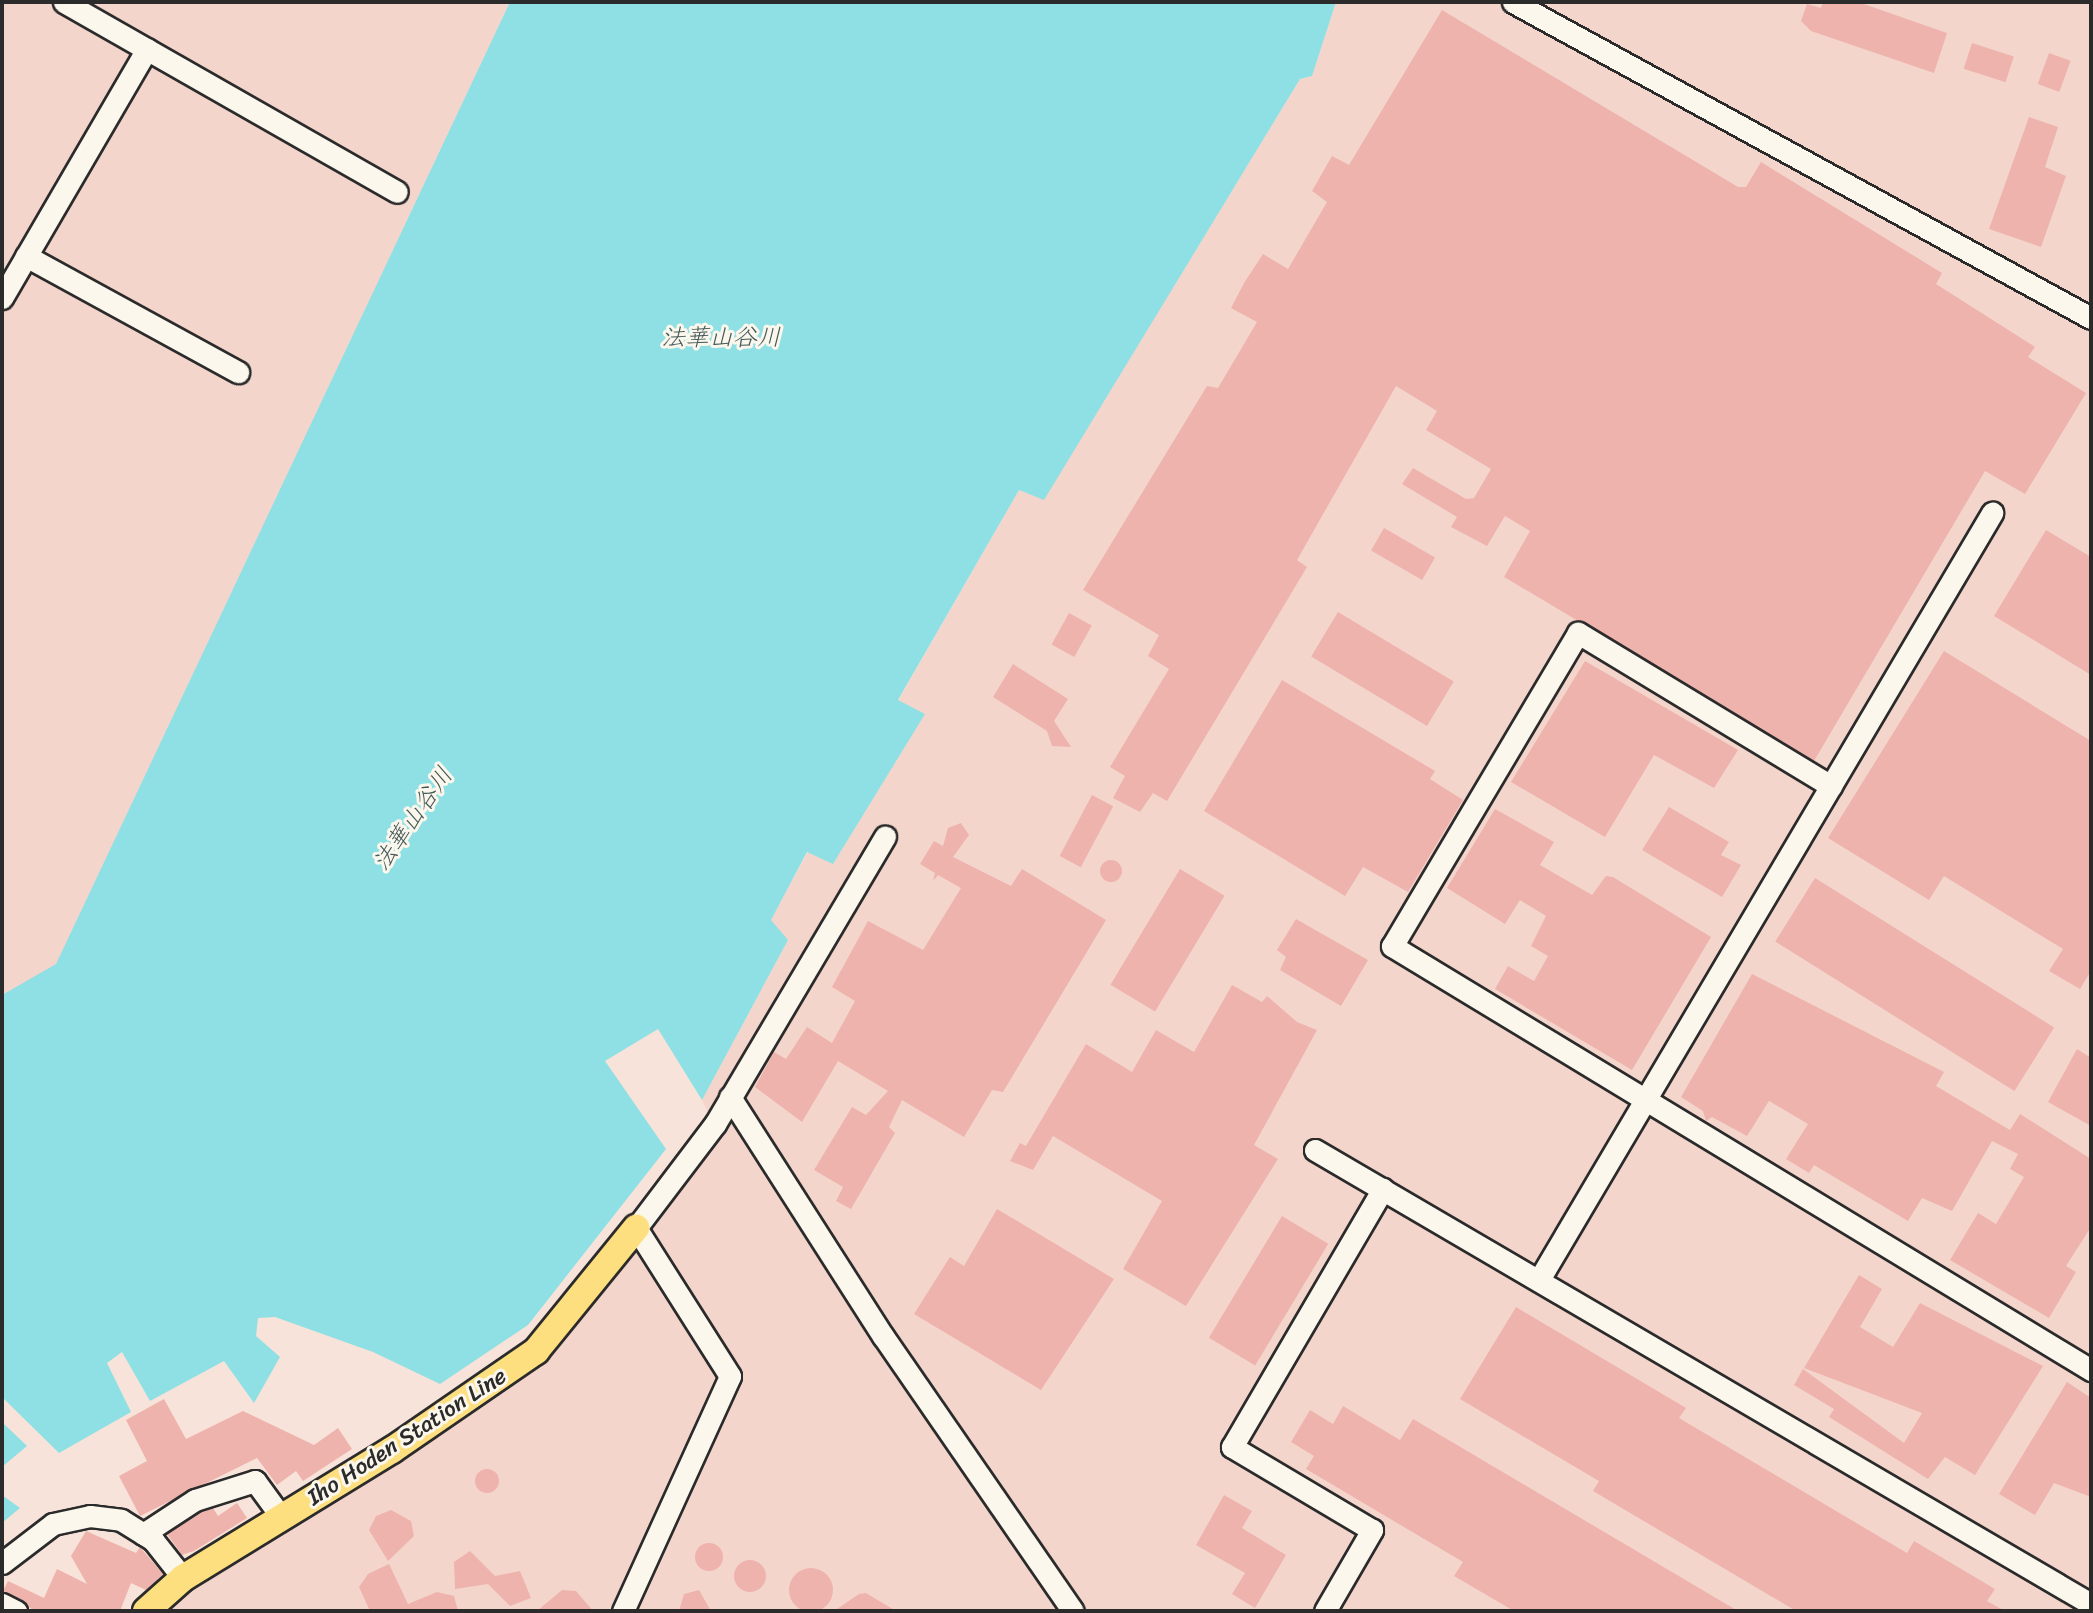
<!DOCTYPE html>
<meta charset="utf-8">
<style>
body{margin:0}
#map{position:relative;width:2093px;height:1613px;overflow:hidden;background:#f7e3d9;font-family:Sriracha,"Klee One",sans-serif}
div>[style]{position:absolute}
[style*='--x']{left:calc(var(--x)*1px);top:calc(var(--y)*1px);width:calc(var(--w)*1px);rotate:calc(var(--a)*1deg)}
.built>*{inset:0;background:#f4d5cc}
.water>*{inset:0;background:#8ee0e4}
.building>*{inset:0;background:#eeb3ad;transform-origin:0 0}
.round{border-radius:50%}
.roads{filter:drop-shadow(2px 0 #2b2b2b) drop-shadow(-2px 0 #2b2b2b) drop-shadow(0 2px #2b2b2b) drop-shadow(0 -2px #2b2b2b)}
.minor>*{height:21px;margin:-10.5px;padding:0 10.5px;transform-origin:10.5px;border-radius:10.5px;background:#fbf7ec}
.major>*{height:26px;margin:-13px;padding:0 13px;transform-origin:13px;border-radius:13px;background:#fedf80}
span{translate:-50% -50%;white-space:nowrap;text-align:center;line-height:1.15;-webkit-text-stroke:6px #fbf7ec;paint-order:stroke}
.street-label{font-size:23px;color:#2b2b2b}
.water-label{font-size:24px;color:#445859;font-style:italic}
.frame{position:absolute;inset:0;border:4px solid #2b2b2b;pointer-events:none}
</style>
<div id="map">
<div class="built">
<div style="clip-path:polygon(2px 2px,510px 2px,56px 965px,2px 995px)"></div>
<div style="clip-path:polygon(1336px 2px,2091px 2px,2091px 1611px,163px 1611px,538px 1363px,721px 1139px,702px 1100px,788px 940px,770px 921px,808px 852px,833px 864px,924px 715px,898px 701px,1019px 490px,1044px 499px,1300px 79px,1312px 76px)"></div>
</div>
<div class="water">
<div style="clip-path:polygon(510px 2px,1336px 2px,1312px 76px,1300px 79px,1044px 500px,1019px 490px,898px 700px,925px 714px,833px 864px,807px 852px,771px 920px,788px 940px,702px 1100px,658px 1029px,605px 1061px,666px 1149px,528px 1325px,440px 1384px,373px 1352px,275px 1317px,258px 1318px,256px 1336px,280px 1357px,254px 1403px,224px 1361px,150px 1401px,122px 1352px,107px 1363px,131px 1412px,59px 1453px,2px 1397px,2px 995px,56px 964px)"></div>
<div style="clip-path:polygon(2px 1422px,27px 1446px,2px 1467px)"></div>
<div style="clip-path:polygon(2px 1495px,20px 1508px,2px 1523px)"></div>
</div>
<div class="building">
<div style="clip-path:polygon(1823px 2px,1858px 2px,1947px 33px,1934px 73px,1811px 31px,1801px 21px,1807px 4px,1821px 8px)"></div>
<div style="clip-path:polygon(1442px 10px,1738px 187px,1746px 187px,1761px 162px,1942px 273px,1936px 284px,2035px 347px,2028px 357px,2086px 393px,2025px 494px,1985px 471px,1814px 761px,1504px 577px,1530px 531px,1505px 516px,1487px 546px,1451px 527px,1457px 517px,1402px 484px,1413px 468px,1466px 499px,1474px 498px,1491px 469px,1426px 430px,1437px 411px,1396px 386px,1297px 560px,1307px 567px,1167px 801px,1153px 793px,1140px 812px,1113px 798px,1125px 776px,1110px 767px,1169px 669px,1148px 656px,1159px 635px,1083px 590px,1207px 386px,1218px 388px,1257px 322px,1231px 308px,1244px 283px,1263px 254px,1288px 269px,1327px 202px,1312px 191px,1332px 156px,1349px 165px)"></div>
<div style="left:1972px;top:43px;width:44px;height:27px;rotate:18deg"></div>
<div style="left:2049px;top:53px;width:23px;height:33px;rotate:20deg"></div>
<div style="clip-path:polygon(2029px 117px,2058px 127px,2045px 167px,2066px 176px,2041px 247px,1989px 229px)"></div>
<div style="left:1384px;top:528px;width:59px;height:26px;rotate:30deg"></div>
<div style="clip-path:polygon(2046px 530px,2091px 557px,2091px 675px,1994px 616px)"></div>
<div style="left:1338px;top:612px;width:135px;height:52px;rotate:31deg"></div>
<div style="left:1069px;top:613px;width:26px;height:36px;rotate:29deg"></div>
<div style="clip-path:polygon(1944px 651px,2091px 741px,2091px 971px,2080px 989px,2049px 971px,2063px 949px,1944px 876px,1929px 900px,1828px 838px)"></div>
<div style="clip-path:polygon(1585px 661px,1738px 750px,1714px 788px,1654px 755px,1605px 837px,1511px 782px)"></div>
<div style="clip-path:polygon(1013px 664px,1068px 699px,1054px 721px,1071px 747px,1052px 746px,1047px 731px,993px 697px)"></div>
<div style="clip-path:polygon(1282px 680px,1435px 771px,1430px 779px,1463px 800px,1408px 892px,1363px 867px,1345px 896px,1204px 811px)"></div>
<div style="left:1092px;top:795px;width:24px;height:69px;rotate:28deg"></div>
<div style="clip-path:polygon(1669px 807px,1729px 842px,1721px 855px,1741px 865px,1722px 897px,1642px 850px)"></div>
<div style="clip-path:polygon(1495px 809px,1554px 842px,1540px 865px,1592px 895px,1606px 876px,1613px 877px,1711px 937px,1632px 1070px,1495px 989px,1508px 966px,1534px 981px,1548px 956px,1531px 946px,1546px 916px,1520px 900px,1505px 924px,1447px 888px)"></div>
<div style="clip-path:polygon(961px 823px,969px 835px,953px 857px,1011px 886px,1022px 869px,1106px 920px,1003px 1092px,992px 1090px,964px 1137px,902px 1100px,889px 1127px,895px 1133px,851px 1209px,836px 1201px,843px 1187px,814px 1170px,852px 1107px,866px 1115px,888px 1091px,838px 1061px,802px 1122px,755px 1087px,774px 1052px,786px 1059px,807px 1027px,832px 1043px,855px 1001px,832px 987px,868px 921px,923px 950px,961px 888px,938px 875px,933px 881px,935px 873px,920px 864px,934px 841px,943px 846px,948px 828px)"></div>
<div class="round" style="left:1100px;top:860px;width:22px;height:22px"></div>
<div style="left:1180px;top:869px;width:52px;height:135px;rotate:31deg"></div>
<div style="left:1815px;top:878px;width:282px;height:75px;rotate:32deg"></div>
<div style="clip-path:polygon(1296px 919px,1368px 960px,1341px 1006px,1280px 970px,1286px 957px,1277px 950px)"></div>
<div style="clip-path:polygon(1752px 974px,1944px 1072px,1936px 1086px,2010px 1130px,2020px 1114px,2091px 1159px,2091px 1227px,2066px 1266px,2076px 1272px,2049px 1318px,1950px 1260px,1978px 1213px,1996px 1224px,2024px 1177px,2010px 1169px,2018px 1154px,1992px 1141px,1952px 1211px,1922px 1198px,1908px 1221px,1814px 1165px,1809px 1173px,1786px 1159px,1808px 1124px,1769px 1101px,1747px 1136px,1712px 1117px,1706px 1121px,1703px 1111px,1681px 1097px)"></div>
<div style="clip-path:polygon(1232px 985px,1262px 1002px,1267px 996px,1297px 1022px,1317px 1030px,1254px 1145px,1278px 1159px,1186px 1306px,1123px 1269px,1162px 1201px,1053px 1136px,1033px 1170px,1010px 1161px,1020px 1143px,1026px 1146px,1086px 1044px,1132px 1072px,1156px 1030px,1194px 1052px)"></div>
<div style="clip-path:polygon(2077px 1049px,2091px 1058px,2091px 1126px,2048px 1102px)"></div>
<div style="clip-path:polygon(997px 1209px,1114px 1279px,1041px 1390px,914px 1314px,950px 1257px,964px 1266px)"></div>
<div style="left:1282px;top:1216px;width:54px;height:142px;rotate:31deg"></div>
<div style="clip-path:polygon(1859px 1275px,1882px 1289px,1860px 1327px,1893px 1347px,1920px 1303px,2043px 1366px,1975px 1475px,1945px 1457px,1928px 1479px,1829px 1417px,1834px 1409px,1794px 1385px,1803px 1369px,1904px 1443px,1922px 1413px,1804px 1368px)"></div>
<div style="clip-path:polygon(1516px 1307px,1686px 1408px,1679px 1418px,1907px 1553px,1914px 1541px,1995px 1589px,1987px 1601px,2005px 1611px,1796px 1611px,1593px 1491px,1599px 1481px,1460px 1399px)"></div>
<div style="clip-path:polygon(2067px 1382px,2091px 1398px,2091px 1497px,2054px 1483px,2035px 1515px,1999px 1494px)"></div>
<div style="clip-path:polygon(164px 1399px,186px 1439px,243px 1411px,314px 1445px,338px 1428px,352px 1449px,303px 1481px,296px 1471px,277px 1485px,257px 1458px,140px 1516px,119px 1476px,147px 1461px,126px 1420px)"></div>
<div style="clip-path:polygon(1343px 1406px,1400px 1440px,1413px 1419px,1738px 1611px,1514px 1611px,1454px 1576px,1463px 1562px,1306px 1469px,1314px 1456px,1291px 1442px,1310px 1410px,1333px 1424px)"></div>
<div class="round" style="left:475px;top:1469px;width:24px;height:24px"></div>
<div style="clip-path:polygon(1224px 1495px,1252px 1511px,1242px 1528px,1286px 1555px,1255px 1608px,1232px 1594px,1245px 1573px,1196px 1545px)"></div>
<div style="clip-path:polygon(237px 1503px,247px 1518px,194px 1551px,182px 1555px,167px 1534px,201px 1512px,213px 1508px,218px 1516px)"></div>
<div style="clip-path:polygon(391px 1510px,411px 1521px,414px 1536px,388px 1561px,369px 1530px,376px 1516px)"></div>
<div style="clip-path:polygon(86px 1531px,136px 1553px,140px 1547px,163px 1574px,146px 1590px,131px 1583px,120px 1611px,35px 1611px,3px 1591px,8px 1581px,44px 1598px,57px 1569px,87px 1584px,71px 1556px)"></div>
<div class="round" style="left:695px;top:1543px;width:28px;height:28px"></div>
<div style="clip-path:polygon(470px 1551px,495px 1576px,520px 1571px,531px 1598px,510px 1606px,488px 1584px,455px 1589px,454px 1562px)"></div>
<div class="round" style="left:734px;top:1560px;width:32px;height:32px"></div>
<div style="clip-path:polygon(389px 1564px,408px 1604px,437px 1592px,454px 1596px,458px 1611px,370px 1611px,359px 1587px,368px 1574px)"></div>
<div class="round" style="left:789px;top:1568px;width:44px;height:44px"></div>
<div style="clip-path:polygon(562px 1590px,576px 1591px,593px 1611px,537px 1611px)"></div>
<div style="clip-path:polygon(699px 1590px,711px 1611px,679px 1611px,684px 1594px)"></div>
<div style="clip-path:polygon(866px 1593px,896px 1611px,834px 1611px,859px 1594px)"></div>
</div>
<div class="roads">
<div class="minor">
<div style="--x:64;--y:2;--w:383;--a:29.7"></div>
<div style="--x:1513;--y:2;--w:659;--a:28.67"></div>
<div style="--x:26;--y:256;--w:242;--a:28.7"></div>
<div style="--x:2;--y:298;--w:288;--a:-59.8"></div>
<div style="--x:1831;--y:786;--w:296;--a:-148.8"></div>
<div style="--x:1578;--y:633;--w:364;--a:120.7"></div>
<div style="--x:1392;--y:946;--w:818;--a:31.24"></div>
<div style="--x:730;--y:1097;--w:284;--a:57.4"></div>
<div style="--x:883;--y:1336;--w:334;--a:55.4"></div>
<div style="--x:1315;--y:1150;--w:899;--a:30.33"></div>
<div style="--x:1540;--y:1278;--w:889;--a:-59.42"></div>
<div style="--x:143;--y:1534;--w:62;--a:-33.2"></div>
<div style="--x:195;--y:1500;--w:63;--a:-17.6"></div>
<div style="--x:255;--y:1481;--w:46;--a:53.9"></div>
<div style="--x:2;--y:1563;--w:64;--a:-37.4"></div>
<div style="--x:53;--y:1524;--w:38;--a:-12"></div>
<div style="--x:90;--y:1516;--w:31;--a:7"></div>
<div style="--x:121;--y:1520;--w:38;--a:32"></div>
<div style="--x:153;--y:1540;--w:48;--a:51.7"></div>
<div style="--x:2;--y:1604;--w:16;--a:27"></div>
<div style="--x:623;--y:1611;--w:258;--a:-65.5"></div>
<div style="--x:730;--y:1376;--w:175;--a:-122.4"></div>
<div style="--x:636;--y:1228;--w:131;--a:-52.8"></div>
<div style="--x:715;--y:1124;--w:334;--a:-59.4"></div>
<div style="--x:1325;--y:1611;--w:94;--a:-59.9"></div>
<div style="--x:1372;--y:1530;--w:163;--a:-149.3"></div>
<div style="--x:1232;--y:1447;--w:299;--a:-59.7"></div>
</div>
<div class="major">
<div style="--x:146;--y:1611;--w:50;--a:-41.7"></div>
<div style="--x:183;--y:1578;--w:245;--a:-31.5"></div>
<div style="--x:392;--y:1450;--w:175;--a:-34.5"></div>
<div style="--x:536;--y:1351;--w:159;--a:-50.9"></div>
</div>
</div>
<div class="street-label">
<span style="left:407px;top:1437px;rotate:-33deg">Iho Hoden Station Line</span>
</div>
<div class="water-label">
<span style="left:721px;top:338px">法華山谷川</span>
<span style="left:413px;top:819px;rotate:-55deg">法華山谷川</span>
</div>
<div class="frame"></div>
</div>
